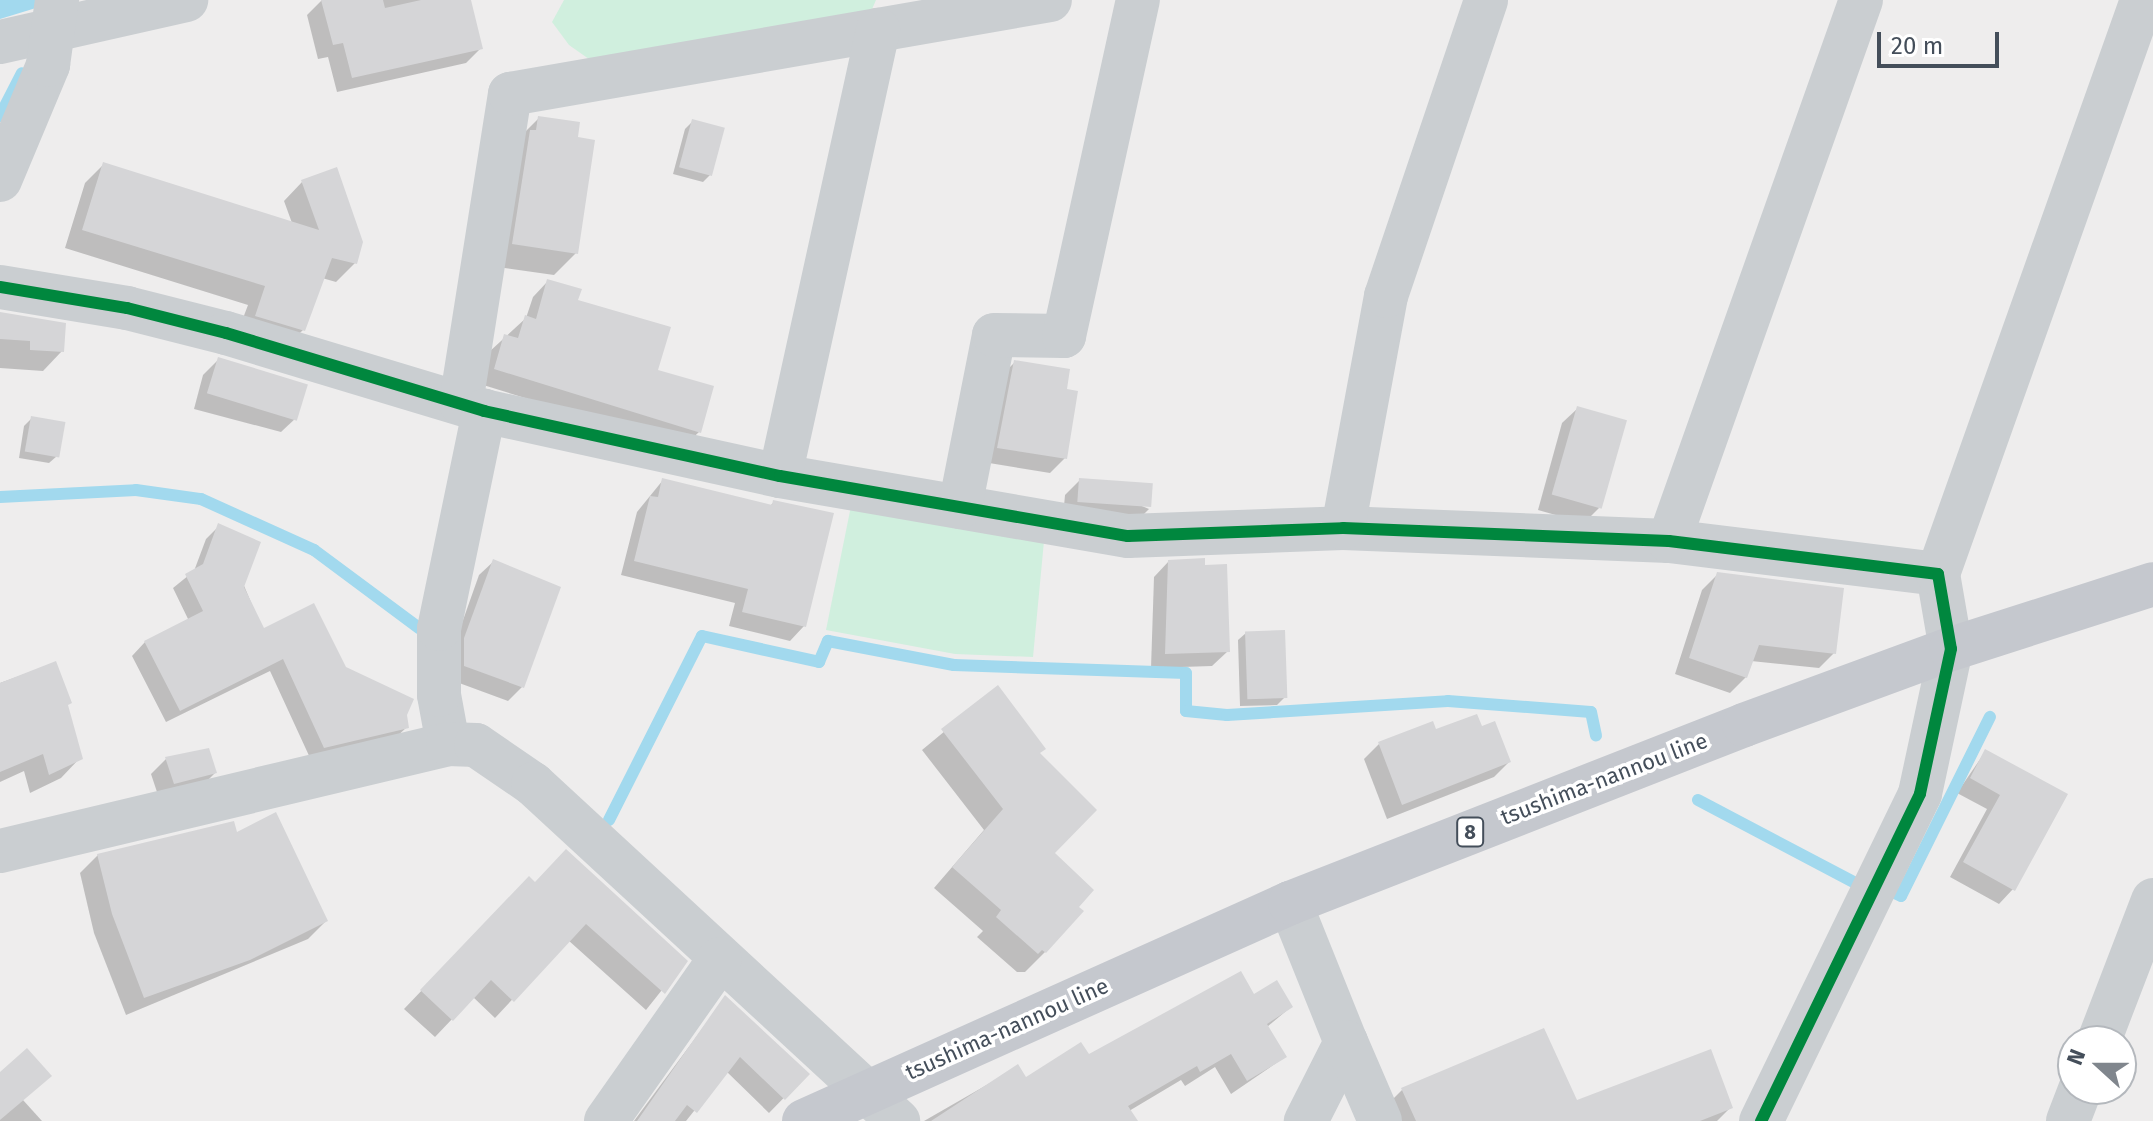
<!DOCTYPE html>
<style>
body{margin:0}
#map{position:relative;width:2153px;height:1121px;overflow:hidden;background:#eeeded;font-family:"Fira Sans",sans-serif}
div>[style]{position:absolute}
[style*='--x']{left:calc(var(--x)*1px);top:calc(var(--y)*1px);width:calc(var(--w)*1px);rotate:calc(var(--a)*1deg)}
.green>*{inset:0;background:#d0efde}
.water>*{inset:0;background:#a2d9ee}
.shadow>*{inset:0;background:#0003}
.stream>*{height:12px;margin:-6px;padding:0 6px;transform-origin:6px;border-radius:6px;background:#a2d9ee}
.building>*{inset:0;background:#d5d5d7;transform-origin:0 0}
.minor>*{height:44px;margin:-22px;padding:0 22px;transform-origin:22px;border-radius:22px;background:#caced1}
.major>*{height:44px;margin:-22px;padding:0 22px;transform-origin:22px;border-radius:22px;background:#c5c8ce}
.cycleway>*{height:12px;margin:-6px;padding:0 6px;transform-origin:6px;border-radius:6px;background:#00873e}
span{translate:-50% -50%;white-space:nowrap;text-align:center;line-height:1.15;-webkit-text-stroke:7px #fff;paint-order:stroke}
.shield-label span{padding:2px 6px;background:#fff;border:2px solid;border-radius:6px;-webkit-text-stroke-width:0}
.shield-label{font-size:20px;color:#444e5a;font-weight:700}
.street-label{font-size:22px;color:#444e5a}
.north{position:absolute;left:2057px;top:1025px;width:80px;height:80px;box-sizing:border-box;background:#fff;border:2px solid #b4b8bd;border-radius:50%;rotate:291deg;font-size:22px;font-weight:700;line-height:32px;text-align:center;color:#444e5a}
.north::after{content:'';display:block;margin:auto;width:28px;height:36px;background:#80868d;clip-path:polygon(50% 0,100% 100%,50% 72%,0 100%)}
.scale{position:absolute;left:1877px;top:32px;width:122px;height:36px;box-sizing:border-box;border:4px solid #444e5a;border-top:0;padding-left:10px;font-size:24px;line-height:28px;white-space:nowrap;color:#444e5a;-webkit-text-stroke:6px #fff;paint-order:stroke}
</style>
<div id="map">
<div class="green">
<div style="clip-path:polygon(564px 0,876px 0,869px 16px,596px 64px,569px 45px,552px 22px)"></div>
<div style="clip-path:polygon(851px 506px,1044px 541px,1033px 657px,955px 654px,826px 630px)"></div>
</div>
<div class="water">
<div style="clip-path:polygon(0 0,62px 0,0 19px)"></div>
</div>
<div class="shadow">
<div style="clip-path:polygon(322px 0,469px 0,481px 48px,466px 63px,337px 92px,328px 57px,318px 59px,307px 15px)"></div>
<div style="clip-path:polygon(539px 118px,576px 253px,554px 275px,490px 266px,516px 141px)"></div>
<div style="clip-path:polygon(693px 121px,710px 175px,703px 182px,673px 174px,685px 129px)"></div>
<div style="clip-path:polygon(104px 164px,292px 223px,284px 201px,302px 182px,355px 263px,336px 282px,322px 278px,303px 330px,284px 348px,237px 334px,248px 305px,65px 248px,85px 183px)"></div>
<div style="clip-path:polygon(548px 281px,656px 372px,699px 432px,683px 447px,480px 384px,489px 352px,526px 318px,533px 297px)"></div>
<div style="clip-path:polygon(0 314px,62px 351px,43px 371px,0 368px)"></div>
<div style="clip-path:polygon(219px 359px,297px 417px,281px 432px,194px 409px,203px 375px)"></div>
<div style="clip-path:polygon(1015px 362px,1064px 390px,1065px 458px,1050px 473px,983px 462px,1000px 377px)"></div>
<div style="clip-path:polygon(1578px 408px,1599px 508px,1584px 523px,1538px 510px,1562px 423px)"></div>
<div style="clip-path:polygon(32px 418px,57px 456px,49px 463px,19px 458px,24px 426px)"></div>
<div style="clip-path:polygon(663px 480px,770px 506px,774px 502px,804px 626px,790px 641px,729px 626px,735px 603px,621px 575px,637px 512px)"></div>
<div style="clip-path:polygon(1080px 480px,1149px 509px,1133px 525px,1063px 517px,1065px 495px)"></div>
<div style="clip-path:polygon(219px 526px,263px 631px,344px 669px,405px 715px,407px 727px,393px 740px,311px 760px,270px 671px,166px 722px,132px 656px,145px 642px,189px 621px,173px 588px,194px 571px,206px 539px)"></div>
<div style="clip-path:polygon(494px 561px,522px 687px,508px 701px,451px 680px,451px 654px,479px 575px)"></div>
<div style="clip-path:polygon(1169px 561px,1228px 651px,1212px 666px,1151px 668px,1154px 577px)"></div>
<div style="clip-path:polygon(1718px 574px,1834px 653px,1819px 668px,1751px 661px,1746px 677px,1730px 693px,1675px 674px,1702px 590px)"></div>
<div style="clip-path:polygon(1246px 633px,1285px 697px,1277px 705px,1240px 706px,1238px 640px)"></div>
<div style="clip-path:polygon(55px 663px,80px 758px,61px 778px,30px 793px,24px 771px,0 782px,0 683px)"></div>
<div style="clip-path:polygon(997px 688px,1038px 754px,1052px 853px,1045px 952px,1025px 972px,1017px 972px,977px 937px,983px 931px,934px 888px,984px 830px,922px 750px)"></div>
<div style="clip-path:polygon(1480px 728px,1509px 762px,1494px 777px,1387px 819px,1364px 759px,1379px 744px)"></div>
<div style="clip-path:polygon(1985px 752px,2065px 794px,2013px 889px,1999px 904px,1950px 877px,1987px 809px,1957px 793px)"></div>
<div style="clip-path:polygon(166px 759px,215px 773px,200px 788px,159px 798px,151px 774px)"></div>
<div style="clip-path:polygon(236px 835px,326px 921px,308px 939px,126px 1015px,94px 933px,80px 873px,98px 855px)"></div>
<div style="clip-path:polygon(535px 884px,685px 961px,646px 1010px,568px 940px,495px 1018px,473px 997px,435px 1037px,404px 1009px,512px 896px)"></div>
<div style="clip-path:polygon(1253px 997px,1291px 1007px,1267px 1027px,1285px 1057px,1231px 1094px,1215px 1067px,1185px 1086px,1181px 1080px,1129px 1111px,1135px 1121px,924px 1121px,1018px 1067px,1026px 1079px)"></div>
<div style="clip-path:polygon(725px 998px,807px 1074px,769px 1113px,726px 1071px,686px 1121px,634px 1121px)"></div>
<div style="clip-path:polygon(1543px 1030px,1576px 1102px,1730px 1108px,1717px 1121px,1391px 1121px,1385px 1107px,1402px 1090px)"></div>
<div style="clip-path:polygon(0 1075px,23px 1100px,42px 1121px,0 1121px)"></div>
</div>
<div class="stream">
<div style="--x:0;--y:116;--w:48;--a:-62.9"></div>
<div style="--x:0;--y:497;--w:136;--a:-2.9"></div>
<div style="--x:136;--y:490;--w:66;--a:7.9"></div>
<div style="--x:201;--y:499;--w:124;--a:24.3"></div>
<div style="--x:314;--y:550;--w:131;--a:36.6"></div>
<div style="--x:1698;--y:800;--w:182;--a:27.8"></div>
<div style="--x:609;--y:820;--w:206;--a:-63.2"></div>
<div style="--x:702;--y:636;--w:120;--a:12.5"></div>
<div style="--x:819;--y:662;--w:23;--a:-67"></div>
<div style="--x:828;--y:641;--w:128;--a:10.8"></div>
<div style="--x:954;--y:665;--w:232;--a:2"></div>
<div style="--x:1186;--y:673;--w:38;--a:90"></div>
<div style="--x:1186;--y:711;--w:41;--a:5.6"></div>
<div style="--x:1227;--y:715;--w:221;--a:-3.6"></div>
<div style="--x:1448;--y:701;--w:143;--a:4.4"></div>
<div style="--x:1591;--y:712;--w:24;--a:78"></div>
<div style="--x:1885;--y:899;--w:9;--a:-58"></div>
<div style="--x:1890;--y:891;--w:12;--a:24"></div>
<div style="--x:1901;--y:896;--w:200;--a:-63.6"></div>
</div>
<div class="building">
<div style="clip-path:polygon(321px 0,383px 0,385px 8px,421px 0,471px 0,483px 49px,352px 78px,343px 43px,333px 45px)"></div>
<div style="clip-path:polygon(538px 116px,580px 122px,578px 137px,595px 140px,578px 254px,512px 244px,530px 130px,536px 130px)"></div>
<div style="left:692px;top:119px;width:34px;height:50px;rotate:15deg"></div>
<div style="clip-path:polygon(103px 162px,319px 230px,301px 180px,337px 167px,363px 242px,357px 264px,332px 258px,305px 331px,255px 316px,265px 286px,82px 230px)"></div>
<div style="clip-path:polygon(547px 279px,582px 289px,578px 300px,671px 327px,658px 370px,714px 386px,701px 433px,494px 369px,504px 334px,518px 338px,525px 315px,536px 319px)"></div>
<div style="clip-path:polygon(0 312px,66px 323px,64px 352px,30px 350px,30px 341px,0 339px)"></div>
<div style="left:218px;top:357px;width:94px;height:38px;rotate:17deg"></div>
<div style="clip-path:polygon(1014px 360px,1070px 369px,1067px 389px,1078px 391px,1067px 459px,997px 448px)"></div>
<div style="left:1577px;top:406px;width:52px;height:92px;rotate:16deg"></div>
<div style="left:31px;top:416px;width:35px;height:36px;rotate:10deg"></div>
<div style="clip-path:polygon(662px 478px,772px 505px,773px 500px,834px 513px,806px 627px,742px 612px,748px 589px,634px 561px,650px 496px,658px 497px)"></div>
<div style="left:1079px;top:478px;width:74px;height:24px;rotate:4deg"></div>
<div style="clip-path:polygon(218px 523px,261px 542px,244px 587px,264px 628px,314px 603px,346px 667px,414px 699px,407px 715px,409px 728px,324px 748px,283px 659px,180px 711px,144px 641px,203px 611px,185px 574px,203px 564px)"></div>
<div style="clip-path:polygon(1205px 558px,1205px 565px,1227px 564px,1230px 652px,1165px 654px,1168px 560px)"></div>
<div style="clip-path:polygon(493px 559px,561px 587px,524px 688px,464px 666px,464px 638px)"></div>
<div style="clip-path:polygon(1717px 572px,1844px 588px,1836px 654px,1759px 645px,1747px 678px,1689px 658px)"></div>
<div style="left:1285px;top:630px;width:68px;height:40px;rotate:88deg"></div>
<div style="clip-path:polygon(56px 661px,72px 703px,68px 705px,83px 759px,49px 775px,43px 754px,0 772px,0 683px)"></div>
<div style="clip-path:polygon(998px 685px,1046px 749px,1040px 753px,1097px 810px,1055px 853px,1094px 890px,1079px 907px,1084px 911px,1046px 953px,1042px 950px,1038px 954px,996px 917px,1001px 910px,952px 867px,1003px 809px,941px 729px)"></div>
<div style="clip-path:polygon(1477px 714px,1482px 726px,1495px 721px,1511px 762px,1402px 805px,1378px 742px,1433px 721px,1436px 729px)"></div>
<div style="clip-path:polygon(209px 748px,217px 773px,174px 784px,165px 757px)"></div>
<div style="clip-path:polygon(1985px 749px,2068px 794px,2015px 891px,1963px 862px,2000px 795px,1970px 778px)"></div>
<div style="clip-path:polygon(276px 812px,328px 921px,250px 960px,144px 998px,112px 914px,97px 854px,234px 821px,237px 832px)"></div>
<div style="clip-path:polygon(566px 849px,688px 961px,665px 994px,586px 924px,514px 1002px,491px 980px,453px 1021px,420px 990px,529px 876px,535px 882px)"></div>
<div style="clip-path:polygon(1241px 971px,1254px 994px,1277px 980px,1293px 1007px,1267px 1024px,1287px 1057px,1247px 1081px,1231px 1054px,1200px 1072px,1197px 1066px,1128px 1106px,1138px 1121px,931px 1121px,1018px 1064px,1026px 1077px,1081px 1042px,1089px 1054px)"></div>
<div style="clip-path:polygon(725px 995px,810px 1074px,785px 1100px,740px 1057px,697px 1113px,687px 1105px,675px 1121px,637px 1121px)"></div>
<div style="clip-path:polygon(1544px 1028px,1577px 1100px,1711px 1049px,1733px 1108px,1700px 1121px,1416px 1121px,1401px 1088px)"></div>
<div style="clip-path:polygon(27px 1048px,52px 1076px,0 1120px,0 1072px)"></div>
</div>
<div class="minor">
<div style="--x:0;--y:42;--w:191;--a:-12.7"></div>
<div style="--x:0;--y:180;--w:125;--a:-67.3"></div>
<div style="--x:48;--y:65;--w:66;--a:-82.1"></div>
<div style="--x:0;--y:287;--w:129;--a:9.4"></div>
<div style="--x:127;--y:308;--w:102;--a:14.2"></div>
<div style="--x:226;--y:333;--w:270;--a:16.8"></div>
<div style="--x:484;--y:411;--w:303;--a:12.4"></div>
<div style="--x:780;--y:476;--w:353;--a:9.8"></div>
<div style="--x:1128;--y:536;--w:215;--a:-2.1"></div>
<div style="--x:1343;--y:528;--w:326;--a:2.3"></div>
<div style="--x:1669;--y:541;--w:271;--a:7"></div>
<div style="--x:1938;--y:574;--w:76;--a:80.2"></div>
<div style="--x:1951;--y:649;--w:148;--a:102.1"></div>
<div style="--x:1920;--y:794;--w:364;--a:115.9"></div>
<div style="--x:461;--y:403;--w:313;--a:-81"></div>
<div style="--x:510;--y:94;--w:548;--a:-9.87"></div>
<div style="--x:780;--y:476;--w:457;--a:-77.6"></div>
<div style="--x:960;--y:507;--w:175;--a:-78.8"></div>
<div style="--x:994;--y:335;--w:70;--a:0.8"></div>
<div style="--x:1064;--y:336;--w:344;--a:-77.6"></div>
<div style="--x:1343;--y:528;--w:236;--a:-79.5"></div>
<div style="--x:1386;--y:296;--w:312;--a:-71.3"></div>
<div style="--x:1669;--y:541;--w:574;--a:-70.46"></div>
<div style="--x:1938;--y:574;--w:609;--a:-70.43"></div>
<div style="--x:448;--y:744;--w:50;--a:-100.4"></div>
<div style="--x:439;--y:695;--w:66;--a:-90"></div>
<div style="--x:439;--y:629;--w:223;--a:-78.3"></div>
<div style="--x:0;--y:851;--w:461;--a:-13.4"></div>
<div style="--x:448;--y:744;--w:28;--a:2"></div>
<div style="--x:476;--y:745;--w:69;--a:34.4"></div>
<div style="--x:533;--y:784;--w:497;--a:42.7"></div>
<div style="--x:1290;--y:903;--w:150;--a:68.1"></div>
<div style="--x:1346;--y:1042;--w:89;--a:116.9"></div>
<div style="--x:2099;--y:1041;--w:151;--a:-69"></div>
<div style="--x:1346;--y:1042;--w:86;--a:66.7"></div>
<div style="--x:606;--y:1121;--w:198;--a:-54.9"></div>
<div style="--x:2068;--y:1121;--w:34;--a:-69"></div>
</div>
<div class="major">
<div style="--x:804;--y:1121;--w:533;--a:-24.16"></div>
<div style="--x:1290;--y:903;--w:488;--a:-21.4"></div>
<div style="--x:1744;--y:725;--w:221;--a:-20.2"></div>
<div style="--x:1951;--y:649;--w:212;--a:-17.8"></div>
</div>
<div class="cycleway">
<div style="--x:0;--y:287;--w:129;--a:9.4"></div>
<div style="--x:127;--y:308;--w:102;--a:14.2"></div>
<div style="--x:226;--y:333;--w:270;--a:16.8"></div>
<div style="--x:484;--y:411;--w:303;--a:12.4"></div>
<div style="--x:780;--y:476;--w:353;--a:9.8"></div>
<div style="--x:1128;--y:536;--w:215;--a:-2.1"></div>
<div style="--x:1343;--y:528;--w:326;--a:2.3"></div>
<div style="--x:1669;--y:541;--w:271;--a:7"></div>
<div style="--x:1938;--y:574;--w:76;--a:80.2"></div>
<div style="--x:1951;--y:649;--w:148;--a:102.1"></div>
<div style="--x:1920;--y:794;--w:364;--a:115.9"></div>
</div>
<div class="shield-label">
<span style="left:1470px;top:832px">8</span>
</div>
<div class="street-label">
<span style="left:1604px;top:779px;rotate:-21deg">tsushima-nannou line</span>
<span style="left:1007px;top:1029px;rotate:-24deg">tsushima-nannou line</span>
</div>
<div class="north">N</div>
<div class="scale">20 m</div>
</div>
